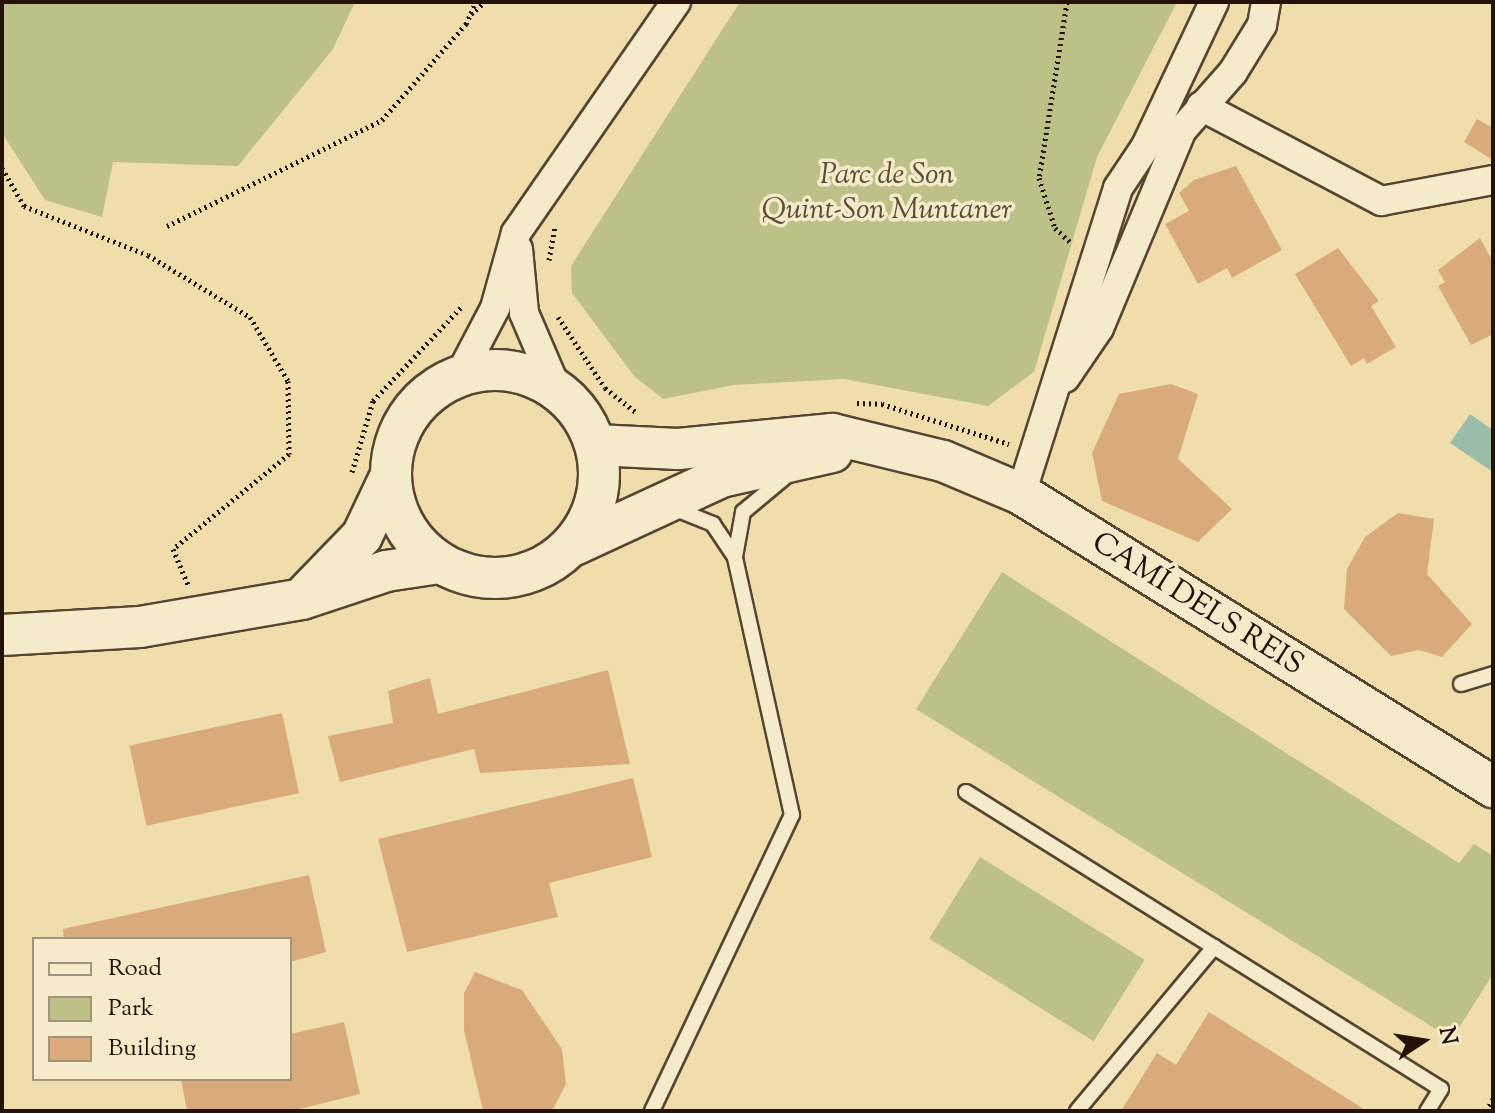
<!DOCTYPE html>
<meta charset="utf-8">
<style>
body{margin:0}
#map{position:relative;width:1495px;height:1113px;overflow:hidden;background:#efdeac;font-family:"Sorts Mill Goudy",serif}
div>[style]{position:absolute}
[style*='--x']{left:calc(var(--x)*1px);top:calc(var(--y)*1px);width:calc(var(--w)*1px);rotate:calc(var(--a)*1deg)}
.green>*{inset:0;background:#bdc087;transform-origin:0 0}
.water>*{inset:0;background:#9abca8}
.building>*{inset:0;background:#daab7a;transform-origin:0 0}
.path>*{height:5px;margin-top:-2.5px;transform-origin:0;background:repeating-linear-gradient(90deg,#241108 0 2px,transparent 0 6px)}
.roads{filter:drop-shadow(2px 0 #574431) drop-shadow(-2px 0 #574431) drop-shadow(0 2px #574431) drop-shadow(0 -2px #574431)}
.lane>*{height:14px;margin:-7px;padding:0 7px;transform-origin:7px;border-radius:7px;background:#f5eac9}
.street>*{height:28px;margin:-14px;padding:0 14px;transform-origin:14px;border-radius:14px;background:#f5eac9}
.secondary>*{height:40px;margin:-20px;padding:0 20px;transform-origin:20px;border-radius:20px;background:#f5eac9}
.secondary>.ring{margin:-20px;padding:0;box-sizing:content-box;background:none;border:40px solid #f5eac9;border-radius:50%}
span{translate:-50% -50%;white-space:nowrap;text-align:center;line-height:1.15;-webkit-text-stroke:7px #f5eac9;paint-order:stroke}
.park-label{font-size:30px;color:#5a4e34;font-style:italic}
.street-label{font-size:30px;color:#241108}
.frame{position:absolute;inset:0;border:4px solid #241108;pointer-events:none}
.legend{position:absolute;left:32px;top:937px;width:260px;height:144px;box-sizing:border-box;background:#f5eac9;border:2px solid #a1937c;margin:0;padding:10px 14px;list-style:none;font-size:24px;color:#241108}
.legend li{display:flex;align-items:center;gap:16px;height:40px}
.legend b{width:40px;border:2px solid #a1937c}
.north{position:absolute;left:1383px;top:1001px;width:80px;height:80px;-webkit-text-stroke:6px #f5eac9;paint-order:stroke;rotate:78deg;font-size:22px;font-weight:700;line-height:32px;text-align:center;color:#241108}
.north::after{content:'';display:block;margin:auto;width:28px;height:36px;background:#241108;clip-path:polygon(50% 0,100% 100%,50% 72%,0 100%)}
</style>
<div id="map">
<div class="green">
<div style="clip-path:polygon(2px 2px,355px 2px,333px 49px,238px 166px,113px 162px,102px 217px,45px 200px,2px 133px)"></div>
<div style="clip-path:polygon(740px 2px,1177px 2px,1097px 157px,1034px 372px,988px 406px,844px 379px,734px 385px,663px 399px,634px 376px,572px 293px,571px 266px)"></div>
<div style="clip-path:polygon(1002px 572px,1459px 863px,1474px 844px,1493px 856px,1493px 974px,1452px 1039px,916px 709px)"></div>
<div style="left:980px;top:857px;width:194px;height:96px;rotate:32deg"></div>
</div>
<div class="water">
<div style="clip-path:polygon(1470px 414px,1493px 430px,1493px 472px,1450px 443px)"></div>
</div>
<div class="building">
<div style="clip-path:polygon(1477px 119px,1493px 128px,1493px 160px,1464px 142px)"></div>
<div style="clip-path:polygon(1236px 166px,1282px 250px,1232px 278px,1227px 268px,1198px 284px,1165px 224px,1189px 211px,1179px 193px,1194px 180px)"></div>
<div style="clip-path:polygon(1480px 238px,1493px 262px,1493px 334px,1471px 345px,1438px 286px,1445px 282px,1438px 270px)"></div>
<div style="clip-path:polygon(1338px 248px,1379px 301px,1371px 306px,1396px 347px,1367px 364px,1364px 358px,1351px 366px,1295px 274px)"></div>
<div style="clip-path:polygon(1171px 384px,1198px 394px,1178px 459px,1232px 509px,1198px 542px,1102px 501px,1092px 453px,1119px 394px)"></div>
<div style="clip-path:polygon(1398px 513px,1434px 519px,1427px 574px,1472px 624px,1442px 657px,1419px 650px,1391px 656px,1344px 609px,1347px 569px,1365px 537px)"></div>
<div style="clip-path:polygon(608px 670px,630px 764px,480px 773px,474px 749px,340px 782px,328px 736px,393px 723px,388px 691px,430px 678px,438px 714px)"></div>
<div style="left:282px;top:713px;width:82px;height:156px;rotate:78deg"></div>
<div style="clip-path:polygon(633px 778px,652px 857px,549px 883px,558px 917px,407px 952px,378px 839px)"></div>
<div style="clip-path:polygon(309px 875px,326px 952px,290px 962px,290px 939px,64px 939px,63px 929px)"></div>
<div style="clip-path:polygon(475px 972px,522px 990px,562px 1049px,566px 1084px,552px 1111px,483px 1111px,464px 1030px,464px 993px)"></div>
<div style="clip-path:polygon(1209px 1012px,1367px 1111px,1121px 1111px,1157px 1053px,1176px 1065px)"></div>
<div style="clip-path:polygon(344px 1022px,360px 1094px,292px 1111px,187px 1111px,181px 1079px,290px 1079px,290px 1034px)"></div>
</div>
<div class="path">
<div style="--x:1067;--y:2;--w:178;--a:99"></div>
<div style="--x:1039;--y:178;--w:52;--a:72.3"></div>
<div style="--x:1055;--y:228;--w:23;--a:43"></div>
<div style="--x:471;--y:14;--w:18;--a:-41"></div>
<div style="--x:2;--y:168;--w:44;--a:59.9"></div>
<div style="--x:24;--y:206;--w:133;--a:21.6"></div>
<div style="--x:148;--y:255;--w:119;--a:31.3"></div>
<div style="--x:250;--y:317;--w:74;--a:59.3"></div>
<div style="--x:288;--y:381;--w:73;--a:89.2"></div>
<div style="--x:289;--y:454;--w:150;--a:140.7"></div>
<div style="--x:173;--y:549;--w:41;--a:67.2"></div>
<div style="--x:167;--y:226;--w:240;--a:-26.2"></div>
<div style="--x:382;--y:120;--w:128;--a:-48.8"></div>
<div style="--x:466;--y:24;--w:24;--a:-66"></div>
<div style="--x:549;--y:260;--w:34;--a:-80"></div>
<div style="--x:558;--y:317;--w:85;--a:56.5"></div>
<div style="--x:605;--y:388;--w:41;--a:38"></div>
<div style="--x:857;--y:403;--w:25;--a:2"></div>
<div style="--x:882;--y:404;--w:133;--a:17.5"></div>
<div style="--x:352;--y:472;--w:74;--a:-73.5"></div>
<div style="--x:373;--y:401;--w:132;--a:-46.8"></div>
<div style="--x:1486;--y:1111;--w:14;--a:-60"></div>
</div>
<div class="roads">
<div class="lane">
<div style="--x:735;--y:557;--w:46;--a:-79.9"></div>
<div style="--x:743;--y:512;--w:55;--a:-39.8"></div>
<div style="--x:1461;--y:684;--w:34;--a:-17"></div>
<div style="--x:966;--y:792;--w:560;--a:32.02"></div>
<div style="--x:1441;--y:1089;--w:26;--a:122"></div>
<div style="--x:652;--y:1111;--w:327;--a:-64.7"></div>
<div style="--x:792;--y:815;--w:264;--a:-102.5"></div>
<div style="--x:735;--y:557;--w:40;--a:-124"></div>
<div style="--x:713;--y:524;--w:40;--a:-158"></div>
<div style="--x:1077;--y:1111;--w:214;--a:-50.1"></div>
</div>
<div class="street">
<div style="--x:1201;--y:106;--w:204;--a:27.8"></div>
<div style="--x:1381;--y:201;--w:114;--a:-10.6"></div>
<div style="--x:518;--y:249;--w:64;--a:84.6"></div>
<div style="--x:524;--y:313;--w:84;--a:66.8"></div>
<div style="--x:460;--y:375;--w:76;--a:-62.4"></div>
<div style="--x:495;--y:308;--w:78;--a:-74.4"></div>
<div style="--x:516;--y:233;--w:281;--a:-55.3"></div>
<div style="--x:1065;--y:378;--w:60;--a:-55.8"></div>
<div style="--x:1099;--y:328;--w:215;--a:-67.3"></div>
<div style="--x:1182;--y:130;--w:77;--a:-48.7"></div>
<div style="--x:1233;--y:72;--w:55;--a:-58.3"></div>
<div style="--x:1262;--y:25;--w:23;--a:-80"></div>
<div style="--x:1021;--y:494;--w:321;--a:-72.4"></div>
<div style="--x:1118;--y:188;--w:50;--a:-56.3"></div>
<div style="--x:1146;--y:146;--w:159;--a:-64.7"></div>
</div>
<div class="secondary">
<div class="ring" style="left:391px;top:370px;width:168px;height:168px"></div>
<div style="--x:596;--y:445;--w:82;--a:2.8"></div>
<div style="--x:678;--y:449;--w:155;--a:-5.6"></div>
<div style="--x:832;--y:434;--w:114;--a:13.7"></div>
<div style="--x:943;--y:461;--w:85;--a:22.9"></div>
<div style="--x:1021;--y:494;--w:556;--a:31.83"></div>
<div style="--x:574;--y:545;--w:162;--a:-24.8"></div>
<div style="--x:721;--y:477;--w:114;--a:-12.7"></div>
<div style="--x:307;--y:593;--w:79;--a:-46"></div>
<div style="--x:362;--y:536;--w:65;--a:-64.6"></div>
<div style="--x:2;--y:635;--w:138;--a:-3.3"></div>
<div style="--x:140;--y:627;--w:164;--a:-9.8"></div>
<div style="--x:302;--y:599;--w:89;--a:-18.4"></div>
<div style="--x:386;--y:571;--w:54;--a:-8.6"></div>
</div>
</div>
<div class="park-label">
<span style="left:887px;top:193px">Parc de Son<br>Quint-Son Muntaner</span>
</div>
<div class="street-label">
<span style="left:1197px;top:605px;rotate:32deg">CAMÍ DELS REIS</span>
</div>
<div class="frame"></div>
<ul class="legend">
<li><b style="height:10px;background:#f5eac9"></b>Road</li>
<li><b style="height:22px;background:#bdc087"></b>Park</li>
<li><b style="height:22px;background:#daab7a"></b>Building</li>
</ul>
<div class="north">N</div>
</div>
